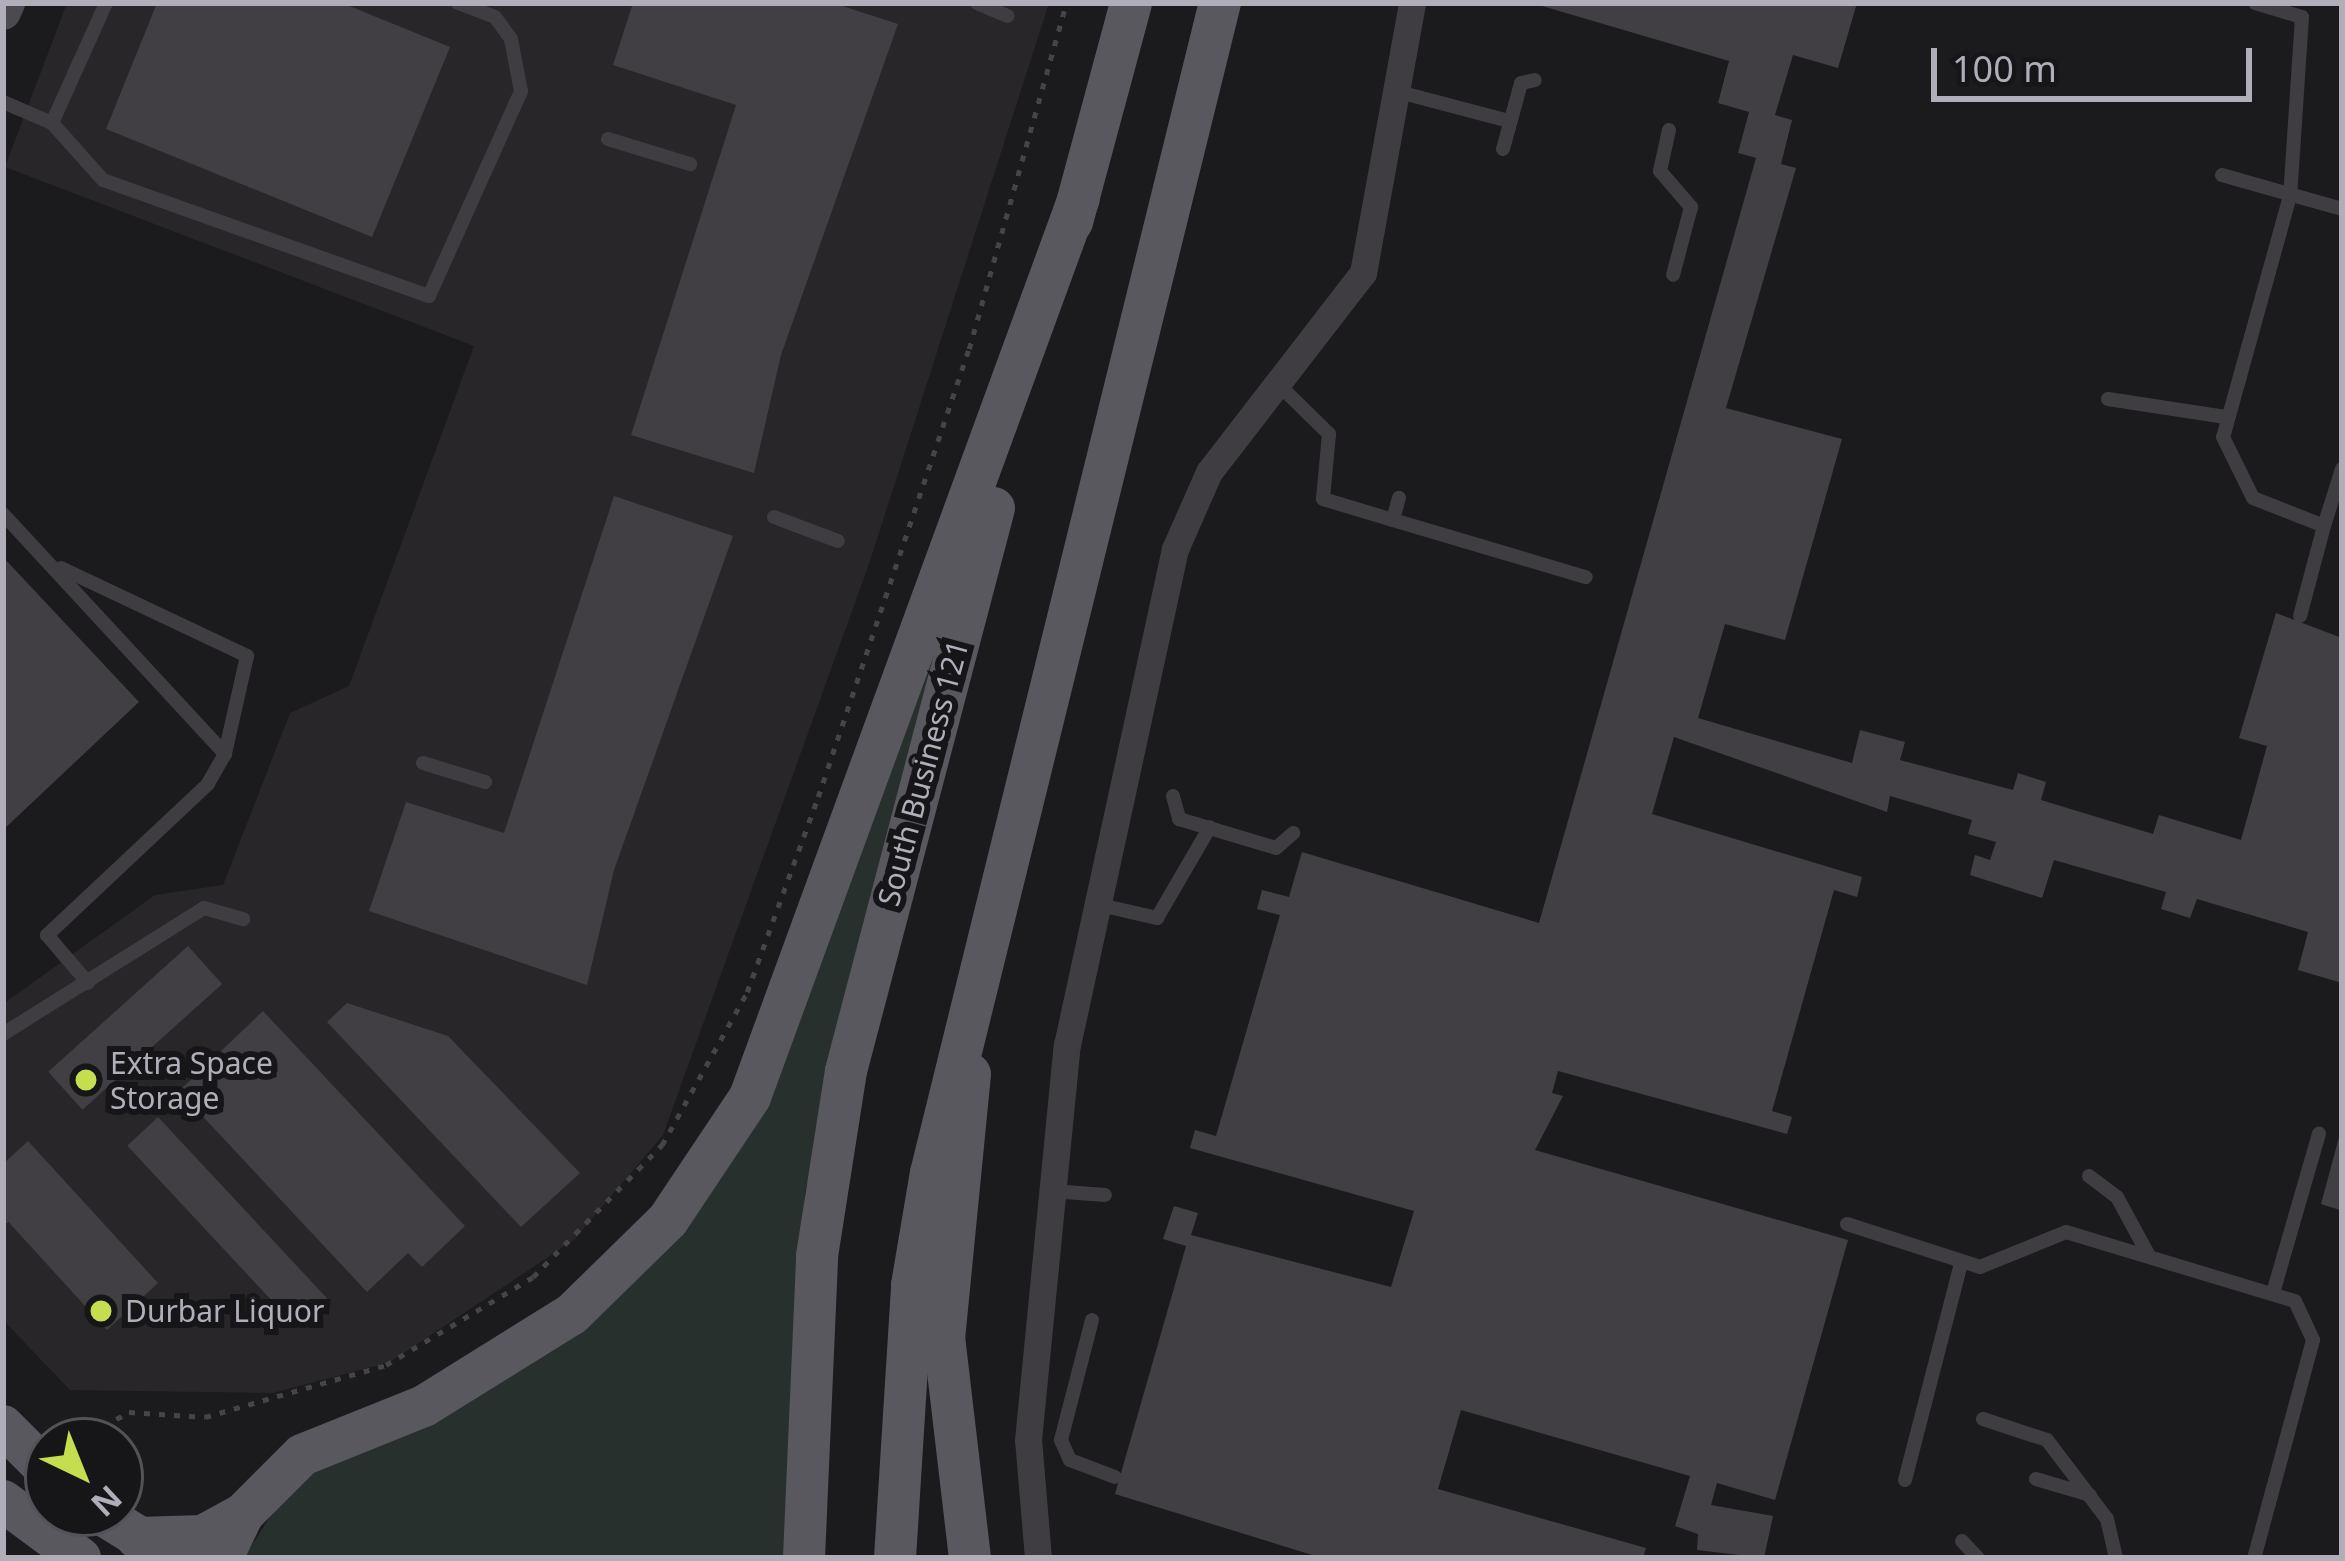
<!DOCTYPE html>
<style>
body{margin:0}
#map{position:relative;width:2345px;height:1561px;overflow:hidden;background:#1b1a1c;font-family:"Noto Sans",sans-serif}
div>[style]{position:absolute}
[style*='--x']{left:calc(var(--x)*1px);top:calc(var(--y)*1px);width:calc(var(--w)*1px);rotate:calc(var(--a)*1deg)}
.built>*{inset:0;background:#282629}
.green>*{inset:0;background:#28302d}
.building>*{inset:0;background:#413f43;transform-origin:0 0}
.path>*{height:4.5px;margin-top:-2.25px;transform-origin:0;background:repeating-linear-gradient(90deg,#454449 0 6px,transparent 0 15px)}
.service>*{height:14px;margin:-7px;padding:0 7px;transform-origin:7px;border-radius:7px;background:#3f3d42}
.minor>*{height:27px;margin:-13.5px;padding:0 13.5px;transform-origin:13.5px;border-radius:13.5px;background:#3f3d42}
.secondary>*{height:36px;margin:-18px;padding:0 18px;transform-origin:18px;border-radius:18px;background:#4b4a50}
.primary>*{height:42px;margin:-21px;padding:0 21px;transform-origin:21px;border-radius:21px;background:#5a585f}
.dots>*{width:33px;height:33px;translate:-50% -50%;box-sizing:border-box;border:6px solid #161517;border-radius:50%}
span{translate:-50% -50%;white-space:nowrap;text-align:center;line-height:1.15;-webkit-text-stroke:12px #161517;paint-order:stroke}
.street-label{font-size:30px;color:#b1aeba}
.poi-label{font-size:30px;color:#b1aeba}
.left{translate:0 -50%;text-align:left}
.frame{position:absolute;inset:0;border:6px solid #b1aeba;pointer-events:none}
.north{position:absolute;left:24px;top:1417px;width:120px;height:120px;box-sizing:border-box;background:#161517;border:3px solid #545258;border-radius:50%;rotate:137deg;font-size:33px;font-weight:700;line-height:48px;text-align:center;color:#b1aeba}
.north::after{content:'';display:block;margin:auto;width:42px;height:54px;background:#c4de50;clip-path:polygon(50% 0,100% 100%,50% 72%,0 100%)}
.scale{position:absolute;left:1931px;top:48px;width:321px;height:54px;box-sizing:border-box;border:6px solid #b1aeba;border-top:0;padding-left:15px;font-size:36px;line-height:42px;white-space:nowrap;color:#b1aeba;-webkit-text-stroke:9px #161517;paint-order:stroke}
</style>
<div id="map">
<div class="built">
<div style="clip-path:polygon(67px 3px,1049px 3px,869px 564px,663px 1135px,574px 1240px,390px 1362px,273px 1393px,70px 1390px,3px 1320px,3px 1004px,155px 895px,223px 885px,290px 713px,349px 686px,474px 346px,5px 167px)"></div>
</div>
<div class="green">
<div style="clip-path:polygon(932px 660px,805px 1192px,786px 1558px,244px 1558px,298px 1472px,416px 1419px,680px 1215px)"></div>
</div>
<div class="building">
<div style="clip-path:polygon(157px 3px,342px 3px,450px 47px,372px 237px,106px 129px)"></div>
<div style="clip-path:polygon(633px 3px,833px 3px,898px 24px,781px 355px,754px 473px,631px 435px,736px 105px,613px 65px)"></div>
<div style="clip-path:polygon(1532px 3px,1857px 3px,1838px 68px,1793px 55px,1775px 115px,1792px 120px,1781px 164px,1796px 168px,1726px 408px,1842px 439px,1785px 640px,1725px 624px,1698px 718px,1852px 763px,1860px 730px,1905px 742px,1900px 760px,2013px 790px,2018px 773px,2046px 782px,2041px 800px,2153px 834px,2159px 815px,2241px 840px,2267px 746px,2239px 738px,2276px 613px,2342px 638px,2342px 983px,2298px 970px,2308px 932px,2197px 899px,2190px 918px,2161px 909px,2166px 892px,2054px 860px,2042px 898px,1970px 875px,1975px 855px,1990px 860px,1996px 842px,1968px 834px,1972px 820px,1890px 796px,1887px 812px,1674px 737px,1652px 814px,1862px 877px,1857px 897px,1834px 890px,1772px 1111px,1792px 1117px,1787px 1134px,1558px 1071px,1552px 1093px,1563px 1096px,1535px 1150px,1848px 1240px,1775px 1500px,1717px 1483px,1711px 1505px,1773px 1516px,1764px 1558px,1697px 1550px,1698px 1534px,1675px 1526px,1690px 1476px,1461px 1410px,1438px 1489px,1646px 1548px,1643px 1558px,1322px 1558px,1115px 1494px,1186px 1246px,1163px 1239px,1174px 1206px,1198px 1213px,1191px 1235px,1391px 1287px,1414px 1211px,1190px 1148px,1195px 1130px,1216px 1136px,1280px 915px,1257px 909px,1262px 890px,1289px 897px,1302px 852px,1539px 923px,1756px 158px,1738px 153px,1749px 112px,1718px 103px,1729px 61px)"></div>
<div style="clip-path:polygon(614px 496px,733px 536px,614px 870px,587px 985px,369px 911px,406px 802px,504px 833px)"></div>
<div style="clip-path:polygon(3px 557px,139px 702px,3px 830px)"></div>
<div style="left:188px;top:946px;width:51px;height:188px;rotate:48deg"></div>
<div style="clip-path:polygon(347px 1003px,448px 1036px,580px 1173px,521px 1227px,327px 1022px)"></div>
<div style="clip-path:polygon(263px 1011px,465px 1226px,422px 1267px,408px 1253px,367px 1292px,179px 1091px)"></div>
<div style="left:158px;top:1117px;width:248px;height:42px;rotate:47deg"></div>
<div style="clip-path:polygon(2342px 1126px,2342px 1204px,2340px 1210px,2321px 1204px)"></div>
<div style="clip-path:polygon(28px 1141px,158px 1283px,107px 1330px,3px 1216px,3px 1164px)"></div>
</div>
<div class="path">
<div style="--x:3;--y:1222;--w:4;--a:-34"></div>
<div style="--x:77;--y:1441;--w:60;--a:-29.1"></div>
<div style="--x:129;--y:1412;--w:76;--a:3.8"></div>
<div style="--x:205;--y:1417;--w:188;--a:-16"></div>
<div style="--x:386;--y:1365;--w:171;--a:-30.9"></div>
<div style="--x:533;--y:1277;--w:185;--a:-45.7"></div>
<div style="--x:662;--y:1145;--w:175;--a:-60.9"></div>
<div style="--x:747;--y:992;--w:208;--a:-70"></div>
<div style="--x:818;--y:797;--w:473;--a:-71.4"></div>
<div style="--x:969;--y:349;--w:359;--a:-74.3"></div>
</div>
<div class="service">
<div style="--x:106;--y:3;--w:132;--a:114.2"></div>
<div style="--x:52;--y:123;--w:76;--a:48.2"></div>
<div style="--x:103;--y:180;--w:346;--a:19.6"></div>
<div style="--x:429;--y:296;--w:225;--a:-65.8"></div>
<div style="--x:521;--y:91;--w:53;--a:-100.9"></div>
<div style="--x:511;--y:39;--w:27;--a:-126"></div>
<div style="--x:495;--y:17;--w:40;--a:-159"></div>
<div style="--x:977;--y:3;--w:33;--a:23"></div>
<div style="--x:2255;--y:3;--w:49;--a:16.6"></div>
<div style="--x:2302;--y:17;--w:179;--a:93.8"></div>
<div style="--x:2290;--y:196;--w:250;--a:105.5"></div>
<div style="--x:2223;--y:437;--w:68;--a:63.8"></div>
<div style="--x:2253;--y:498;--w:76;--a:21.5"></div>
<div style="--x:2324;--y:526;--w:93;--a:104.9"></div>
<div style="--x:1395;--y:91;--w:118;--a:14.7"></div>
<div style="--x:3;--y:102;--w:53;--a:23.2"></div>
<div style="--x:1669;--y:130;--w:42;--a:102.4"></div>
<div style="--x:1660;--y:171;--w:48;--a:49.3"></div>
<div style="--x:1691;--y:207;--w:70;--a:104.8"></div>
<div style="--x:608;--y:139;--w:86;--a:17"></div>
<div style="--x:1503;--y:149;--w:68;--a:-74.7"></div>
<div style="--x:1521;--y:83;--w:14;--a:-12"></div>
<div style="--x:2222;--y:175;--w:125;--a:15.8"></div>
<div style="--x:1280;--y:386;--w:69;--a:44.4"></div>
<div style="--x:1329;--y:434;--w:65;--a:95.3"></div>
<div style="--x:1323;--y:499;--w:73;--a:16.7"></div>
<div style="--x:1393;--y:520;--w:23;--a:-75"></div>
<div style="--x:2108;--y:399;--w:119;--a:8.7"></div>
<div style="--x:3;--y:514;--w:327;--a:47.2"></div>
<div style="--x:225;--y:754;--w:34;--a:120"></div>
<div style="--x:208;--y:784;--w:221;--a:136.8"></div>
<div style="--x:47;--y:935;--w:63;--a:49.5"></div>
<div style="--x:774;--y:517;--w:68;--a:20.6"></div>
<div style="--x:1393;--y:520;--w:201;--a:16.5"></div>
<div style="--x:2324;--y:526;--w:60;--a:-72.5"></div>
<div style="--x:61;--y:568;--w:206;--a:25.3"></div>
<div style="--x:247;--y:656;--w:100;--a:102.7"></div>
<div style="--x:423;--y:763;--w:65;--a:17"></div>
<div style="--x:1173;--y:796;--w:24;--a:75"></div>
<div style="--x:1179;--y:819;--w:101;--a:16.6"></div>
<div style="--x:1276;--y:848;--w:23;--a:-41"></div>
<div style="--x:1096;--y:904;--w:63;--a:12.9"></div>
<div style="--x:1157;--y:918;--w:105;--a:-59.8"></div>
<div style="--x:3;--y:1034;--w:237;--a:-32.1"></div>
<div style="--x:204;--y:908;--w:41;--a:15.8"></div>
<div style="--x:2089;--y:1176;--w:35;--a:37"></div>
<div style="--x:2117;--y:1197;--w:67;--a:61.5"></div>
<div style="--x:1052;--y:1191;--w:53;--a:4.3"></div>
<div style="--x:1847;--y:1224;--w:140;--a:17.9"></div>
<div style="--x:1980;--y:1267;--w:93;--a:-22.1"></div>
<div style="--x:2066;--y:1232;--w:239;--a:16.8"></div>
<div style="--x:2295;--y:1301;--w:43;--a:65.2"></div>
<div style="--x:2313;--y:1340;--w:226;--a:105.1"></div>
<div style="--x:2273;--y:1293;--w:166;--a:-73.9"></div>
<div style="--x:1092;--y:1320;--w:124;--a:104.5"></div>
<div style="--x:1061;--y:1440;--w:22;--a:66"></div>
<div style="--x:1070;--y:1460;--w:48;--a:20.7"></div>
<div style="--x:1983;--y:1419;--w:67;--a:18.2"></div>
<div style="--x:2047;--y:1440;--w:99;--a:52.8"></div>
<div style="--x:2107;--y:1519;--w:40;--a:77"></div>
<div style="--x:2036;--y:1479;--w:56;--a:16.5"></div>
<div style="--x:1905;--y:1480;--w:224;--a:-75.5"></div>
<div style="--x:1962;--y:1541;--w:23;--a:47"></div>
</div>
<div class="minor">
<div style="--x:1038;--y:1558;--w:118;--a:-94.8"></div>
<div style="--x:1028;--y:1440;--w:397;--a:-84.4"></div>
<div style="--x:1067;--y:1045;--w:508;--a:-77.72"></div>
<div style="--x:1175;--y:549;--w:84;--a:-66.2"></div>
<div style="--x:1209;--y:472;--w:252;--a:-52.3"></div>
<div style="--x:1363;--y:273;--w:274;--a:-79.7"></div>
</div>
<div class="secondary">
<div style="--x:3;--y:12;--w:10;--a:-66"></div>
</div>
<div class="primary">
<div style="--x:1072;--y:222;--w:227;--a:-74.9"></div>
<div style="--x:970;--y:1074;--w:264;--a:95.6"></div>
<div style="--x:944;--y:1337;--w:223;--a:83.3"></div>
<div style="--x:3;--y:1426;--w:64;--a:45"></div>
<div style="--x:3;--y:1501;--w:96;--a:36.5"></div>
<div style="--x:100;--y:1513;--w:70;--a:31.7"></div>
<div style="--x:137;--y:1538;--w:66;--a:-1.7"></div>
<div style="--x:203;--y:1536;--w:46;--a:-28.8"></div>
<div style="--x:222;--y:1558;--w:49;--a:-64.5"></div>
<div style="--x:243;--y:1514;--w:83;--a:-45"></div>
<div style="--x:302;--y:1455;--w:131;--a:-21.9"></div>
<div style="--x:424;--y:1406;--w:174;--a:-31.9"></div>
<div style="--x:572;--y:1314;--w:134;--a:-44.4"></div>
<div style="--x:668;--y:1220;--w:148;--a:-56.3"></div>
<div style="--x:750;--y:1097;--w:957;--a:-69.9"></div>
<div style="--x:804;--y:1558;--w:302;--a:-87.5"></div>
<div style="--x:817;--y:1256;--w:187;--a:-81.1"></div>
<div style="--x:846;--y:1071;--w:582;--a:-75.27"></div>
<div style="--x:895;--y:1558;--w:274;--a:-86.4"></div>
<div style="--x:912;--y:1285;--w:114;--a:-80.4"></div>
<div style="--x:931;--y:1173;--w:1205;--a:-76.13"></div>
</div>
<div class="dots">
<div style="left:86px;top:1080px;background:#c4de50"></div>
<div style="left:101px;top:1311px;background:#c4de50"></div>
</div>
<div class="street-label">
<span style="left:923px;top:773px;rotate:-75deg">South Business 121</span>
</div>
<div class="poi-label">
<span class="left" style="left:110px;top:1080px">Extra Space<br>Storage</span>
<span class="left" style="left:125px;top:1311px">Durbar Liquor</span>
</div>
<div class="frame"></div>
<div class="north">N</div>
<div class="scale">100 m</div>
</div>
